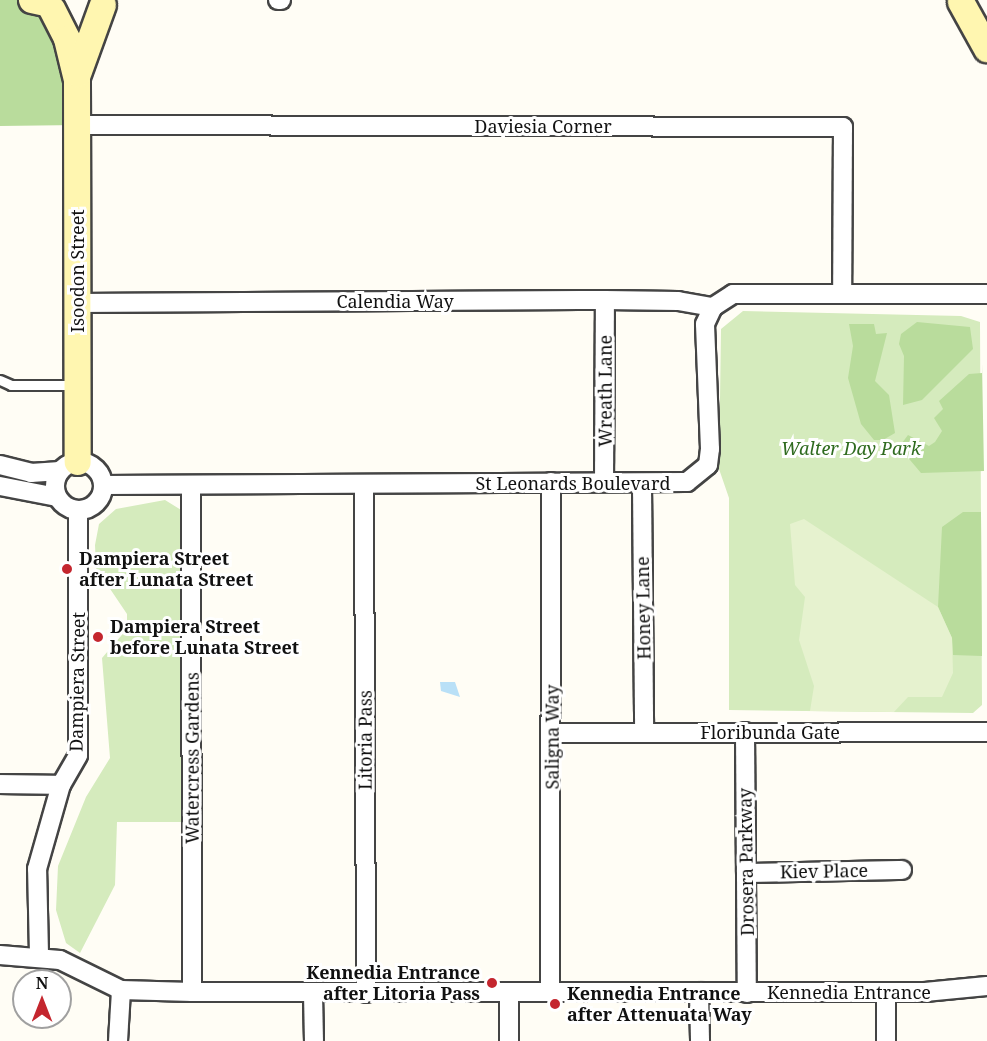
<!DOCTYPE html>
<style>
body{margin:0}
#map{position:relative;width:987px;height:1041px;overflow:hidden;background:#fffdf5;font-family:"Noto Serif",serif}
div>[style]{position:absolute}
[style*='--x']{left:calc(var(--x)*1px);top:calc(var(--y)*1px);width:calc(var(--w)*1px);rotate:calc(var(--a)*1deg)}
.green>*{inset:0;background:#d5ebbd}
.forest>*{inset:0;background:#b9dc9c}
.pitch>*{inset:0;background:#e6f2cf}
.water>*{inset:0;background:#b9e0f7}
.roads{filter:drop-shadow(2px 0 #444) drop-shadow(-2px 0 #444) drop-shadow(0 2px #444) drop-shadow(0 -2px #444)}
.lane>*{height:9px;margin:-4.5px;padding:0 4.5px;transform-origin:4.5px;border-radius:4.5px;background:#fff}
.street>*{height:18px;margin:-9px;padding:0 9px;transform-origin:9px;border-radius:9px;background:#fff}
.street>.ring{margin:-9px;padding:0;box-sizing:content-box;background:none;border:18px solid #fff;border-radius:50%}
.secondary>*{height:26px;margin:-13px;padding:0 13px;transform-origin:13px;border-radius:13px;background:#fff6b0}
.dots>*{width:16px;height:16px;translate:-50% -50%;box-sizing:border-box;border:3px solid #fff;border-radius:50%}
span{translate:-50% -50%;white-space:nowrap;text-align:center;line-height:1.15;-webkit-text-stroke:6px #fff;paint-order:stroke}
.street-label{font-size:18px;color:#111}
.park-label{font-size:18px;color:#2f6b1f;font-style:italic}
.poi-label{font-size:18px;color:#111;font-weight:700}
.left{translate:0 -50%;text-align:left}
.right{translate:-100% -50%;text-align:right}
.north{position:absolute;left:12px;top:969px;width:60px;height:60px;box-sizing:border-box;background:#fff;border:2px solid #a0a0a0;border-radius:50%;rotate:0deg;font-size:16px;font-weight:700;line-height:24px;text-align:center;color:#111}
.north::after{content:'';display:block;margin:auto;width:21px;height:27px;background:#c4262e;clip-path:polygon(50% 0,100% 100%,50% 72%,0 100%)}
</style>
<div id="map">
<div class="green">
<div style="clip-path:polygon(743px 311px,961px 316px,980px 322px,982px 705px,973px 713px,729px 710px,729px 498px,719px 469px,721px 329px)"></div>
<div style="clip-path:polygon(165px 500px,186px 513px,188px 761px,182px 761px,181px 822px,117px 822px,115px 885px,80px 953px,66px 943px,56px 910px,58px 866px,86px 797px,110px 758px,102px 658px,127px 629px,127px 614px,96px 568px,95px 545px,99px 524px,116px 509px)"></div>
</div>
<div class="forest">
<div style="clip-path:polygon(0 0,25px 0,60px 13px,78px 125px,0 126px)"></div>
<div style="clip-path:polygon(917px 322px,970px 327px,973px 349px,922px 400px,903px 405px,904px 356px,899px 344px,901px 334px)"></div>
<div style="clip-path:polygon(849px 324px,874px 324px,876px 334px,887px 333px,875px 381px,889px 395px,895px 433px,883px 440px,874px 440px,861px 424px,848px 378px,853px 346px)"></div>
<div style="clip-path:polygon(982px 363px,984px 471px,921px 473px,899px 447px,908px 435px,929px 446px,935px 442px,942px 431px,934px 418px,943px 409px,939px 401px,969px 374px,982px 373px)"></div>
<div style="clip-path:polygon(963px 512px,981px 512px,982px 656px,953px 655px,952px 638px,938px 607px,942px 527px)"></div>
</div>
<div class="pitch">
<div style="clip-path:polygon(804px 519px,938px 607px,952px 638px,953px 673px,942px 697px,908px 697px,894px 712px,810px 711px,814px 686px,799px 640px,805px 597px,795px 585px,790px 524px)"></div>
</div>
<div class="water">
<div style="clip-path:polygon(440px 682px,455px 682px,460px 697px,441px 691px)"></div>
</div>
<div class="roads">
<div class="lane">
<div style="--x:0;--y:380;--w:12;--a:24"></div>
<div style="--x:11;--y:385;--w:65;--a:0"></div>
</div>
<div class="street">
<div style="--x:278;--y:0;--w:3;--a:0"></div>
<div style="--x:78;--y:125;--w:765;--a:0.15"></div>
<div style="--x:843;--y:127;--w:165;--a:90.3"></div>
<div style="--x:77;--y:303;--w:528;--a:-0.33"></div>
<div style="--x:605;--y:300;--w:73;--a:0.8"></div>
<div style="--x:678;--y:301;--w:36;--a:10"></div>
<div class="ring" style="left:55px;top:462px;width:30px;height:30px"></div>
<div style="--x:0;--y:465;--w:32;--a:14"></div>
<div style="--x:31;--y:473;--w:29;--a:-4"></div>
<div style="--x:604;--y:482;--w:182;--a:-89.7"></div>
<div style="--x:103;--y:485;--w:584;--a:-0.29"></div>
<div style="--x:687;--y:482;--w:27;--a:-39"></div>
<div style="--x:708;--y:465;--w:16;--a:-83"></div>
<div style="--x:710;--y:449;--w:125;--a:-92.3"></div>
<div style="--x:705;--y:324;--w:19;--a:-65"></div>
<div style="--x:713;--y:307;--w:24;--a:-33"></div>
<div style="--x:733;--y:294;--w:254;--a:0"></div>
<div style="--x:642;--y:485;--w:247;--a:89.5"></div>
<div style="--x:0;--y:486;--w:58;--a:10.9"></div>
<div style="--x:364;--y:486;--w:507;--a:89.77"></div>
<div style="--x:191;--y:487;--w:505;--a:89.89"></div>
<div style="--x:745;--y:732;--w:261;--a:89.6"></div>
<div style="--x:553;--y:733;--w:434;--a:-0.1"></div>
<div style="--x:0;--y:784;--w:61;--a:0.9"></div>
<div style="--x:746;--y:873;--w:156;--a:-1.1"></div>
<div style="--x:39;--y:954;--w:85;--a:-91.3"></div>
<div style="--x:37;--y:869;--w:87;--a:-74.1"></div>
<div style="--x:61;--y:785;--w:34;--a:-60"></div>
<div style="--x:78;--y:755;--w:245;--a:-90"></div>
<div style="--x:0;--y:955;--w:60;--a:4.8"></div>
<div style="--x:60;--y:960;--w:68;--a:26.2"></div>
<div style="--x:121;--y:990;--w:71;--a:1.6"></div>
<div style="--x:192;--y:992;--w:733;--a:0"></div>
<div style="--x:925;--y:992;--w:62;--a:-5.5"></div>
<div style="--x:550;--y:991;--w:509;--a:-89.89"></div>
<div style="--x:699;--y:992;--w:49;--a:88.8"></div>
<div style="--x:886;--y:992;--w:49;--a:90"></div>
<div style="--x:313;--y:994;--w:47;--a:88.8"></div>
<div style="--x:118;--y:1041;--w:51;--a:-86.6"></div>
<div style="--x:509;--y:1041;--w:47;--a:-90"></div>
</div>
<div class="secondary">
<div style="--x:32;--y:0;--w:13;--a:13"></div>
<div style="--x:961;--y:2;--w:54;--a:61"></div>
<div style="--x:52;--y:9;--w:34;--a:63"></div>
<div style="--x:67;--y:39;--w:42;--a:76.3"></div>
<div style="--x:77;--y:80;--w:382;--a:89.9"></div>
<div style="--x:78;--y:74;--w:73;--a:-70.1"></div>
</div>
</div>
<div class="dots">
<div style="left:67px;top:569px;background:#c4262e"></div>
<div style="left:98px;top:637px;background:#c4262e"></div>
<div style="left:492px;top:983px;background:#c4262e"></div>
<div style="left:555px;top:1004px;background:#c4262e"></div>
</div>
<div class="street-label">
<span style="left:543px;top:126px">Daviesia Corner</span>
<span style="left:77px;top:271px;rotate:-90deg">Isoodon Street</span>
<span style="left:395px;top:301px">Calendia Way</span>
<span style="left:605px;top:391px;rotate:-90deg">Wreath Lane</span>
<span style="left:573px;top:483px">St Leonards Boulevard</span>
<span style="left:643px;top:608px;rotate:-91deg">Honey Lane</span>
<span style="left:77px;top:682px;rotate:-89deg">Dampiera Street</span>
<span style="left:770px;top:732px">Floribunda Gate</span>
<span style="left:552px;top:737px;rotate:-90deg">Saligna Way</span>
<span style="left:365px;top:740px;rotate:-90deg">Litoria Pass</span>
<span style="left:192px;top:758px;rotate:-90deg">Watercress Gardens</span>
<span style="left:746px;top:862px;rotate:-91deg">Drosera Parkway</span>
<span style="left:824px;top:871px;rotate:-1deg">Kiev Place</span>
<span style="left:849px;top:992px">Kennedia Entrance</span>
</div>
<div class="park-label">
<span style="left:851px;top:448px">Walter Day Park</span>
</div>
<div class="poi-label">
<span class="left" style="left:79px;top:569px">Dampiera Street<br>after Lunata Street</span>
<span class="left" style="left:110px;top:637px">Dampiera Street<br>before Lunata Street</span>
<span class="right" style="left:480px;top:983px">Kennedia Entrance<br>after Litoria Pass</span>
<span class="left" style="left:567px;top:1004px">Kennedia Entrance<br>after Attenuata Way</span>
</div>
<div class="north">N</div>
</div>
